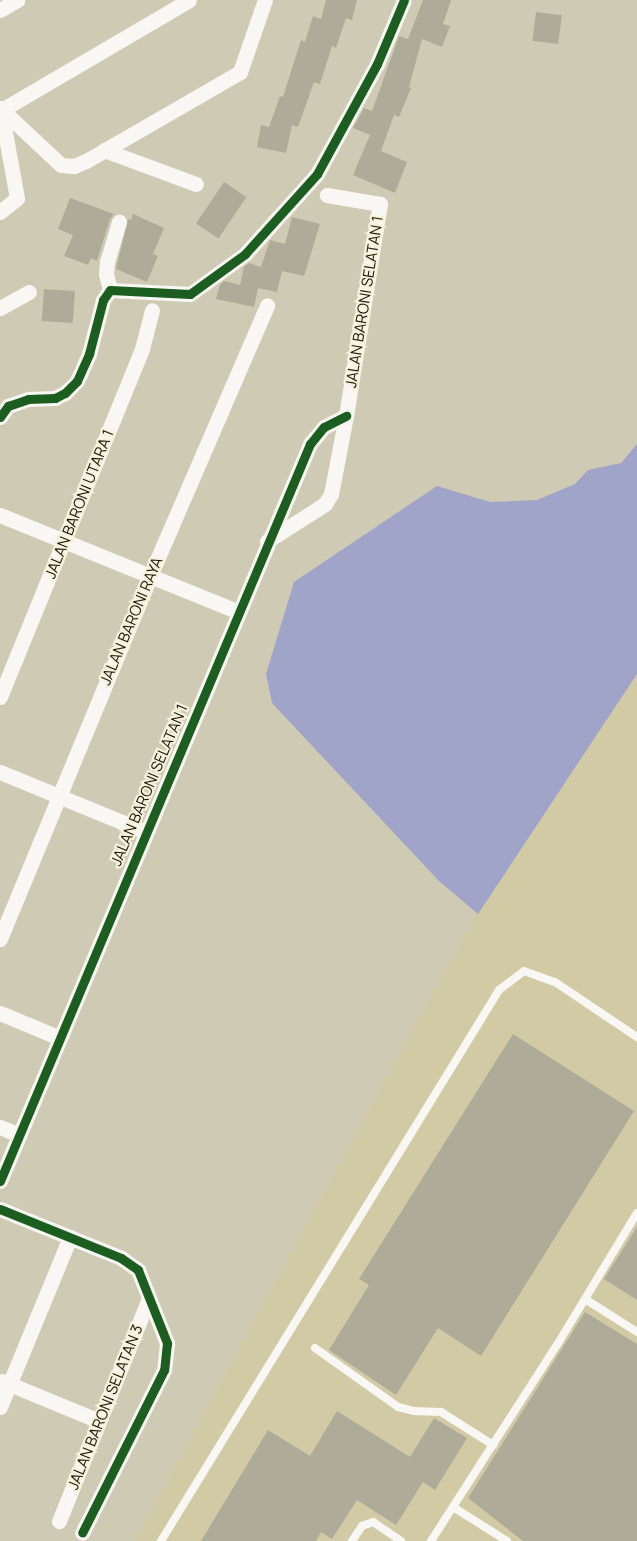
<!DOCTYPE html>
<style>
body{margin:0}
#map{position:relative;width:637px;height:1541px;overflow:hidden;background:#cfcab3;font-family:Manrope,sans-serif}
div>[style]{position:absolute}
[style*='--x']{left:calc(var(--x)*1px);top:calc(var(--y)*1px);width:calc(var(--w)*1px);rotate:calc(var(--a)*1deg)}
.built>*{inset:0;background:#d2caa4}
.water>*{inset:0;background:#a0a4c8}
.building>*{inset:0;background:#afab99;transform-origin:0 0}
.lane>*{height:8px;margin:-4px;padding:0 4px;transform-origin:4px;border-radius:4px;background:#f8f7f4}
.street>*{height:15px;margin:-7.5px;padding:0 7.5px;transform-origin:7.5px;border-radius:7.5px;background:#f8f7f4}
.cycleway>*{height:9px;margin:-4.5px;padding:0 4.5px;transform-origin:4.5px;border-radius:4.5px;background:#1b5e20}
span{translate:-50% -50%;white-space:nowrap;text-align:center;line-height:1.15;-webkit-text-stroke:4.5px #f6f2dd;paint-order:stroke}
.street-label{font-size:15px;color:#171405}
</style>
<div id="map">
<div class="built">
<div style="clip-path:polygon(637px 674px,637px 1541px,135px 1541px,428px 1001px,478px 914px)"></div>
</div>
<div class="water">
<div style="clip-path:polygon(637px 444px,637px 674px,478px 914px,439px 881px,272px 703px,266px 674px,294px 582px,437px 486px,490px 502px,537px 500px,575px 484px,588px 470px,621px 463px)"></div>
</div>
<div class="building">
<div style="clip-path:polygon(326px 0,357px 0,352px 20px,346px 18px,336px 48px,332px 46px,320px 84px,314px 82px,298px 127px,292px 125px,286px 153px,257px 147px,261px 125px,269px 127px,280px 96px,283px 97px,301px 40px,305px 42px,313px 16px,321px 19px)"></div>
<div style="clip-path:polygon(423px 0,451px 0,443px 24px,450px 26px,442px 47px,422px 39px,409px 87px,411px 88px,399px 117px,394px 115px,381px 151px,407px 162px,395px 193px,353px 175px,370px 135px,353px 128px,364px 108px,372px 111px,399px 36px,408px 39px)"></div>
<div style="left:536px;top:12px;width:26px;height:29px;rotate:7deg"></div>
<div style="left:224px;top:182px;width:27px;height:50px;rotate:34deg"></div>
<div style="clip-path:polygon(70px 198px,114px 214px,110px 219px,97px 261px,91px 258px,88px 265px,64px 256px,73px 235px,58px 229px)"></div>
<div style="clip-path:polygon(133px 214px,164px 228px,153px 254px,158px 256px,147px 282px,116px 269px,128px 219px,131px 220px)"></div>
<div style="clip-path:polygon(292px 217px,320px 224px,304px 276px,282px 271px,277px 292px,258px 288px,254px 307px,216px 299px,220px 285px,224px 281px,240px 285px,244px 267px,249px 263px,261px 267px,270px 240px,285px 244px)"></div>
<div style="left:44px;top:289px;width:31px;height:32px;rotate:4deg"></div>
<div style="clip-path:polygon(513px 1034px,634px 1111px,481px 1356px,438px 1328px,396px 1395px,329px 1350px,369px 1285px,359px 1279px)"></div>
<div style="clip-path:polygon(637px 1227px,637px 1300px,604px 1279px)"></div>
<div style="clip-path:polygon(585px 1312px,637px 1344px,637px 1541px,523px 1541px,468px 1498px)"></div>
<div style="clip-path:polygon(337px 1411px,410px 1457px,434px 1418px,467px 1438px,435px 1490px,423px 1482px,396px 1525px,357px 1500px,332px 1539px,321px 1532px,316px 1541px,201px 1541px,268px 1430px,310px 1456px)"></div>
</div>
<div class="lane">
<div style="--x:585;--y:1299;--w:62;--a:32.4"></div>
<div style="--x:315;--y:1348;--w:102;--a:35.4"></div>
<div style="--x:398;--y:1407;--w:16;--a:14"></div>
<div style="--x:414;--y:1411;--w:27;--a:2"></div>
<div style="--x:441;--y:1412;--w:62;--a:32.4"></div>
<div style="--x:453;--y:1507;--w:64;--a:32.2"></div>
<div style="--x:161;--y:1541;--w:646;--a:-58.47"></div>
<div style="--x:499;--y:990;--w:31;--a:-37"></div>
<div style="--x:524;--y:971;--w:33;--a:20"></div>
<div style="--x:555;--y:982;--w:99;--a:33.9"></div>
<div style="--x:352;--y:1541;--w:18;--a:-56"></div>
<div style="--x:362;--y:1526;--w:12;--a:-20"></div>
<div style="--x:373;--y:1522;--w:34;--a:34"></div>
<div style="--x:431;--y:1541;--w:233;--a:-57.3"></div>
<div style="--x:557;--y:1345;--w:154;--a:-58.8"></div>
</div>
<div class="street">
<div style="--x:0;--y:10;--w:20;--a:-30"></div>
<div style="--x:0;--y:108;--w:83;--a:43.1"></div>
<div style="--x:61;--y:165;--w:13;--a:4"></div>
<div style="--x:74;--y:166;--w:13;--a:-23"></div>
<div style="--x:86;--y:161;--w:178;--a:-30"></div>
<div style="--x:240;--y:72;--w:76;--a:-70.9"></div>
<div style="--x:0;--y:111;--w:219;--a:-30.4"></div>
<div style="--x:104;--y:150;--w:98;--a:20.3"></div>
<div style="--x:0;--y:212;--w:22;--a:-39"></div>
<div style="--x:17;--y:198;--w:89;--a:-100.3"></div>
<div style="--x:110;--y:290;--w:16;--a:-104"></div>
<div style="--x:106;--y:274;--w:12;--a:-85"></div>
<div style="--x:107;--y:262;--w:42;--a:-73.3"></div>
<div style="--x:0;--y:308;--w:33;--a:-29"></div>
<div style="--x:0;--y:417;--w:14;--a:-54"></div>
<div style="--x:8;--y:406;--w:21;--a:-19"></div>
<div style="--x:28;--y:399;--w:27;--a:-2"></div>
<div style="--x:55;--y:398;--w:11;--a:-27"></div>
<div style="--x:65;--y:393;--w:17;--a:-45"></div>
<div style="--x:77;--y:381;--w:30;--a:-66"></div>
<div style="--x:89;--y:354;--w:56;--a:-75.5"></div>
<div style="--x:103;--y:300;--w:12;--a:-55"></div>
<div style="--x:110;--y:290;--w:80;--a:2.9"></div>
<div style="--x:190;--y:294;--w:68;--a:-36"></div>
<div style="--x:245;--y:254;--w:108;--a:-48"></div>
<div style="--x:317;--y:174;--w:125;--a:-61.4"></div>
<div style="--x:377;--y:64;--w:69;--a:-67.1"></div>
<div style="--x:0;--y:515;--w:256;--a:22.1"></div>
<div style="--x:267;--y:541;--w:69;--a:-32.5"></div>
<div style="--x:325;--y:504;--w:12;--a:-59"></div>
<div style="--x:331;--y:494;--w:79;--a:-79.1"></div>
<div style="--x:346;--y:416;--w:215;--a:-80.9"></div>
<div style="--x:380;--y:204;--w:54;--a:-170.4"></div>
<div style="--x:0;--y:697;--w:376;--a:-67.8"></div>
<div style="--x:142;--y:349;--w:40;--a:-75.6"></div>
<div style="--x:0;--y:772;--w:158;--a:22.3"></div>
<div style="--x:0;--y:939;--w:393;--a:-67.5"></div>
<div style="--x:150;--y:576;--w:295;--a:-66.6"></div>
<div style="--x:0;--y:1013;--w:65;--a:22.6"></div>
<div style="--x:0;--y:1127;--w:21;--a:23"></div>
<div style="--x:0;--y:1181;--w:800;--a:-67.19"></div>
<div style="--x:310;--y:444;--w:22;--a:-51"></div>
<div style="--x:324;--y:427;--w:25;--a:-27"></div>
<div style="--x:0;--y:1209;--w:131;--a:22"></div>
<div style="--x:121;--y:1258;--w:21;--a:35"></div>
<div style="--x:138;--y:1270;--w:79;--a:68.3"></div>
<div style="--x:167;--y:1343;--w:27;--a:96"></div>
<div style="--x:164;--y:1370;--w:182;--a:116.7"></div>
<div style="--x:2;--y:1381;--w:105;--a:22.4"></div>
<div style="--x:0;--y:1407;--w:184;--a:-67.6"></div>
<div style="--x:59;--y:1521;--w:240;--a:-68"></div>
</div>
<div class="cycleway">
<div style="--x:0;--y:417;--w:14;--a:-54"></div>
<div style="--x:8;--y:406;--w:21;--a:-19"></div>
<div style="--x:28;--y:399;--w:27;--a:-2"></div>
<div style="--x:55;--y:398;--w:11;--a:-27"></div>
<div style="--x:65;--y:393;--w:17;--a:-45"></div>
<div style="--x:77;--y:381;--w:30;--a:-66"></div>
<div style="--x:89;--y:354;--w:56;--a:-75.5"></div>
<div style="--x:103;--y:300;--w:12;--a:-55"></div>
<div style="--x:110;--y:290;--w:80;--a:2.9"></div>
<div style="--x:190;--y:294;--w:68;--a:-36"></div>
<div style="--x:245;--y:254;--w:108;--a:-48"></div>
<div style="--x:317;--y:174;--w:125;--a:-61.4"></div>
<div style="--x:377;--y:64;--w:69;--a:-67.1"></div>
<div style="--x:0;--y:1181;--w:800;--a:-67.19"></div>
<div style="--x:310;--y:444;--w:22;--a:-51"></div>
<div style="--x:324;--y:427;--w:25;--a:-27"></div>
<div style="--x:0;--y:1209;--w:131;--a:22"></div>
<div style="--x:121;--y:1258;--w:21;--a:35"></div>
<div style="--x:138;--y:1270;--w:79;--a:68.3"></div>
<div style="--x:167;--y:1343;--w:27;--a:96"></div>
<div style="--x:164;--y:1370;--w:182;--a:116.7"></div>
</div>
<div class="street-label">
<span style="left:364px;top:302px;rotate:-81deg">JALAN BARONI SELATAN 1</span>
<span style="left:79px;top:504px;rotate:-68deg">JALAN BARONI UTARA 1</span>
<span style="left:131px;top:621px;rotate:-67deg">JALAN BARONI RAYA</span>
<span style="left:149px;top:785px;rotate:-67deg">JALAN BARONI SELATAN 1</span>
<span style="left:105px;top:1407px;rotate:-68deg">JALAN BARONI SELATAN 3</span>
</div>
</div>
